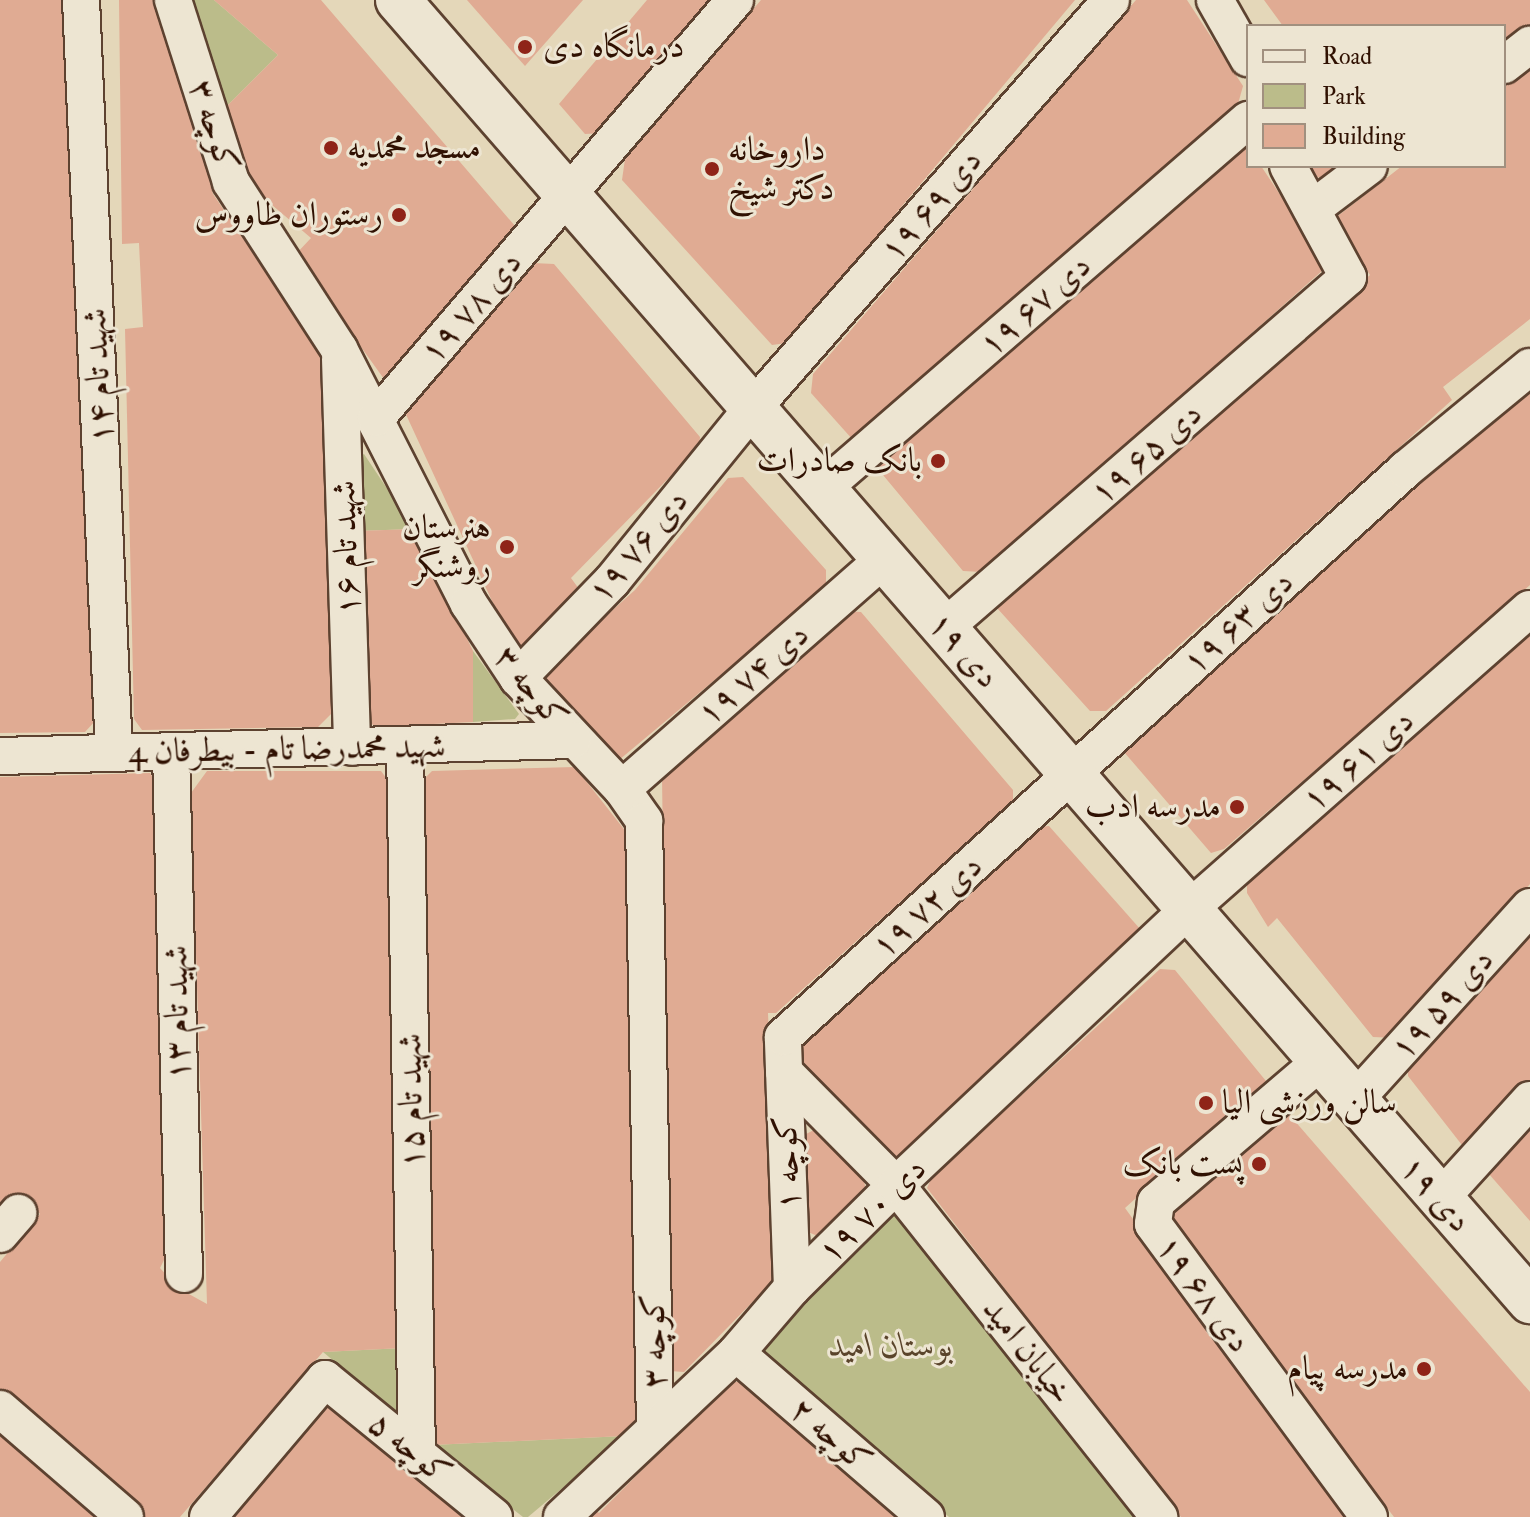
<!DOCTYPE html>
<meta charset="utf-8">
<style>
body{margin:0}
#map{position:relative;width:1530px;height:1517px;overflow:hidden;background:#e4d7b9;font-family:"IM FELL Double Pica",Amiri,serif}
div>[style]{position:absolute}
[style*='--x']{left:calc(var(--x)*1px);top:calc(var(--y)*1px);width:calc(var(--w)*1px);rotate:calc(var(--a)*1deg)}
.green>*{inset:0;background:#bbbc8a}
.building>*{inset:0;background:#e0ab93}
.roads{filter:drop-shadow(2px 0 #5d4230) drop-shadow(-2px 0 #5d4230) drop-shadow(0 2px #5d4230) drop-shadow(0 -2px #5d4230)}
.minor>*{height:36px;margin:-18px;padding:0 18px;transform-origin:18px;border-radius:18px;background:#ede5d2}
.secondary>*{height:44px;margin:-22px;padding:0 22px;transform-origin:22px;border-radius:22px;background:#ede5d2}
.dots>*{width:22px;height:22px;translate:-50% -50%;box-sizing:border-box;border:4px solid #ede5d2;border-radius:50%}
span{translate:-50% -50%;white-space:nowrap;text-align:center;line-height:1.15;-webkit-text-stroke:6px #ede5d2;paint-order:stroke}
.poi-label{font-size:34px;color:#301102}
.left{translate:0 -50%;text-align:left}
.right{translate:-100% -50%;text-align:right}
.street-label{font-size:34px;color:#301102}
.park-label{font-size:34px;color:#5a442b;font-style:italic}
.legend{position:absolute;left:1246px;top:24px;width:260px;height:144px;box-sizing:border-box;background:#ede5d2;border:2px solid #a1907f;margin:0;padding:10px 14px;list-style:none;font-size:24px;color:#301102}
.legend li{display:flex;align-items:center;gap:16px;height:40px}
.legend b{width:40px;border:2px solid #a1907f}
</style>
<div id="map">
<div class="green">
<div style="clip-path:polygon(193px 0,214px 0,278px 55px,225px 108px)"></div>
<div style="clip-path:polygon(364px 454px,414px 529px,357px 531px,355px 458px)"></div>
<div style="clip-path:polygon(473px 651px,519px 714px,515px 719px,473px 722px)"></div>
<div style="clip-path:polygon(899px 1206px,1138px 1517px,949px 1517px,760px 1351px)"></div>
<div style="clip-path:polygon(403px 1348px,405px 1406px,394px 1411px,323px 1352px)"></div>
<div style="clip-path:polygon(624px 1436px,528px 1517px,523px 1517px,432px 1445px)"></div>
</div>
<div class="building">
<div style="clip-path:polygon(0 0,84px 0,96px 720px,85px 732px,0 733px)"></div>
<div style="clip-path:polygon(119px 0,163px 0,174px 21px,213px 194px,325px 358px,332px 713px,318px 727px,142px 730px,134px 719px,125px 329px,143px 327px,139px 243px,122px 244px)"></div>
<div style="clip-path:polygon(214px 0,321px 0,515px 226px,384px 379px,295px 255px,311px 238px,240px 178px,225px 108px,278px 55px)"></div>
<div style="clip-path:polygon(467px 0,583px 0,525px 66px)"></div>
<div style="clip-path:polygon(647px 0,712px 0,604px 133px,585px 134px,559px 104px)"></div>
<div style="clip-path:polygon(761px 0,1075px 0,787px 343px,772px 345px,622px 180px,625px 159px)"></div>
<div style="clip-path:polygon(1136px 0,1187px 0,1243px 86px,1238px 104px,853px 440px,811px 393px,813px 374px)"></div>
<div style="clip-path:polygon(1264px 0,1530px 0,1530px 26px,1504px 46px,1504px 26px,1283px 26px)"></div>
<div style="clip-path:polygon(1530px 66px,1530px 319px,1443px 387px,1452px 400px,1106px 711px,1090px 711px,997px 608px,1370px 275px,1334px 219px,1402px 166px,1504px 166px,1504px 87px)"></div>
<div style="clip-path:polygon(1245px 142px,1248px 166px,1261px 166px,1322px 258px,1323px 270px,982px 572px,963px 571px,873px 463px)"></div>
<div style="clip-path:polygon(1306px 166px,1346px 166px,1329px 178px,1312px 177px)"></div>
<div style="clip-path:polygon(533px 263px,554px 264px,700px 437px,699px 447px,571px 578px,587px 600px,524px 656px,510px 640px,403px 408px)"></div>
<div style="clip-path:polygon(1530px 387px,1530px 585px,1224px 849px,1211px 853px,1124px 752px,1126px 737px,1191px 673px)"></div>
<div style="clip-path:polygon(743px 477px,826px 570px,826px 587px,619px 760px,543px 685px,546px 670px,635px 590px,728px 478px)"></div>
<div style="clip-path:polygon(414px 529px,473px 651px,473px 722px,375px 727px,363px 715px,357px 531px)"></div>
<div style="clip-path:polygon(846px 611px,861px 612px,1013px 790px,1013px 801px,776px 1013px,768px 1013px,779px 1275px,684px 1372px,670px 1371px,662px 776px)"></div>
<div style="clip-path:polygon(1530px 633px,1530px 884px,1396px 1038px,1373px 1037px,1277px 918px,1268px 927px,1247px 893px,1247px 876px)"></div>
<div style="clip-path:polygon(575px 767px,627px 833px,637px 1424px,624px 1436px,432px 1445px,422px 781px,432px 771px)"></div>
<div style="clip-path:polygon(207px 771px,381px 771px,390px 783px,403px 1348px,323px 1352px,180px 1517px,145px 1517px,0 1393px,0 1262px,40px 1214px,28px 1201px,6px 1197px,0 1204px,0 777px,150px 773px,158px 786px,170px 1248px,160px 1268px,178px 1288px,207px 1304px,191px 793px)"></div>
<div style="clip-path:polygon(1049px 826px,1141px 930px,898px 1160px,885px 1159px,795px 1054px,796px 1044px,1040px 827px)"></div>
<div style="clip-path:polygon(1530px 931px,1530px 1088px,1469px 1154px,1408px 1076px,1408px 1064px)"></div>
<div style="clip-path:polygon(1160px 969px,1175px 970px,1266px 1081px,1125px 1208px,1348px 1517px,1181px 1517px,927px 1188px,932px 1177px)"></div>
<div style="clip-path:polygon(1287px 1112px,1530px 1392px,1530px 1517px,1394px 1517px,1168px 1221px,1171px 1206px)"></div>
<div style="clip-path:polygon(1530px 1113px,1530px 1221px,1482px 1166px)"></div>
<div style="clip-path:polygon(816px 1129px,863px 1178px,866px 1189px,820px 1237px,808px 1232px,806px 1134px)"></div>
<div style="clip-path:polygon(730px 1382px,745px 1382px,904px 1517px,582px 1517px,592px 1507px,599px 1513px)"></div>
<div style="clip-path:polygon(323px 1407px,340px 1411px,467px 1517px,227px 1517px)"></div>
<div style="clip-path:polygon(0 1431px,103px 1517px,0 1517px)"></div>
</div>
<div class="roads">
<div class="minor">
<div style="--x:81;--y:0;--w:753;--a:87.49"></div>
<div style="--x:173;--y:0;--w:191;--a:72.3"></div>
<div style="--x:231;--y:182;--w:199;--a:57.1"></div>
<div style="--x:339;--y:349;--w:286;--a:63"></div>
<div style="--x:469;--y:604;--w:89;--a:56.5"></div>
<div style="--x:518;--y:678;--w:152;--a:46.9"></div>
<div style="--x:622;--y:789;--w:39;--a:55"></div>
<div style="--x:644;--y:821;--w:605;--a:88.96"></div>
<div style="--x:1215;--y:0;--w:67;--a:60.4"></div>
<div style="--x:1504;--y:65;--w:33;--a:-38"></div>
<div style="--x:1312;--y:209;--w:71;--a:-37"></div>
<div style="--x:340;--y:359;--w:388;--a:88.2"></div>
<div style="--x:376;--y:418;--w:551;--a:-49.34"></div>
<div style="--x:822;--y:489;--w:564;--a:-40.9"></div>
<div style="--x:944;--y:628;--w:535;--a:-40.98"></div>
<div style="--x:1348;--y:277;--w:126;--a:-118.4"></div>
<div style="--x:518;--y:678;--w:135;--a:-45.9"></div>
<div style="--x:612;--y:581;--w:222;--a:-50.9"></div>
<div style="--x:752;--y:409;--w:544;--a:-48.72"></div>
<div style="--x:405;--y:747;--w:707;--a:89.03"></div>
<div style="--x:171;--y:752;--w:522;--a:88.57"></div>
<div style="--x:0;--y:756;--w:573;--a:-1.6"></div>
<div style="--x:622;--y:789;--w:349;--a:-41.3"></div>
<div style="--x:1320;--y:1062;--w:216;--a:139.5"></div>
<div style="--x:1156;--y:1202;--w:22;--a:98"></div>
<div style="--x:1153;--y:1224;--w:364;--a:53.6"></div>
<div style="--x:784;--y:1072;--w:159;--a:45.3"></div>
<div style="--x:896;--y:1185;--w:424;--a:51.6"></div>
<div style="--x:1354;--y:1101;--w:262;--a:-47.8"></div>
<div style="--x:1440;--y:1199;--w:134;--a:-47.7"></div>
<div style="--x:0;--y:1234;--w:28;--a:-49"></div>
<div style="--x:792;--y:1288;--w:251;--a:-92.1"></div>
<div style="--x:783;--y:1037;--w:842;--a:-42.35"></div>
<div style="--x:1405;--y:470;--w:162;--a:-39.5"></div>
<div style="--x:736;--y:1353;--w:251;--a:40.8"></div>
<div style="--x:0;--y:1409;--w:165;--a:40.8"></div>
<div style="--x:208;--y:1517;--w:181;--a:-49.7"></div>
<div style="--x:325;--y:1379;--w:218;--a:39.2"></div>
<div style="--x:562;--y:1517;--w:239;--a:-43.3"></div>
<div style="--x:736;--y:1353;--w:86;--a:-49.3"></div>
<div style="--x:792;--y:1288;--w:146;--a:-44.7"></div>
<div style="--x:896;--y:1185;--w:401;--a:-43.3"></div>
<div style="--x:1188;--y:910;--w:455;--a:-41.4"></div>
</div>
<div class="secondary">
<div style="--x:398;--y:0;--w:1725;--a:48.97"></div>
</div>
</div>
<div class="dots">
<div style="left:525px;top:47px;background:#8f2418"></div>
<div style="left:331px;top:148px;background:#8f2418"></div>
<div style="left:712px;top:169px;background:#8f2418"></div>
<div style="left:399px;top:215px;background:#8f2418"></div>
<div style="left:938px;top:461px;background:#8f2418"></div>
<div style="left:507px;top:547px;background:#8f2418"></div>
<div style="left:1237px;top:807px;background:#8f2418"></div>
<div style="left:1206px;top:1103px;background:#8f2418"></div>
<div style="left:1259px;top:1164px;background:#8f2418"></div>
<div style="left:1424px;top:1369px;background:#8f2418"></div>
</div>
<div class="poi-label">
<span class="left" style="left:543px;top:47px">درمانگاه دی</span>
<span class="left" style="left:347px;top:148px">مسجد محمدیه</span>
<span class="left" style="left:728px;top:169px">داروخانه<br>دکتر شیخ</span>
<span class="right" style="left:383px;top:215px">رستوران طاووس</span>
<span class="right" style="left:922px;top:461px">بانک صادرات</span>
<span class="right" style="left:491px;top:547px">هنرستان<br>روشنگر</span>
<span class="right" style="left:1221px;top:807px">مدرسه ادب</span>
<span class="left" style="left:1222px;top:1103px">سالن ورزشی الیا</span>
<span class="right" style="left:1243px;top:1164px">پست بانک</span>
<span class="right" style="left:1408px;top:1369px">مدرسه پیام</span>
</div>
<div class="street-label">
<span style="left:214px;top:126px;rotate:72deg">کوچه ۳</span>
<span style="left:931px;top:205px;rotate:-49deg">۱۹ دی ۶۹</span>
<span style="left:1035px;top:305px;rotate:-41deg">۱۹ دی ۶۷</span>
<span style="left:471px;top:307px;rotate:-49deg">۱۹ دی ۷۸</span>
<span style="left:98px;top:376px;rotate:-93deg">شهید تام ۱۴</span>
<span style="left:1146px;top:453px;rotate:-41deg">۱۹ دی ۶۵</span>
<span style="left:638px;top:546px;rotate:-50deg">۱۹ دی ۷۶</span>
<span style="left:346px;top:548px;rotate:-92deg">شهید تام ۱۶</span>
<span style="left:1238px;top:622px;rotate:-42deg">۱۹ دی ۶۳</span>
<span style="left:964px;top:650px;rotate:49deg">۱۹ دی</span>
<span style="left:753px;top:674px;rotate:-41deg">۱۹ دی ۷۴</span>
<span style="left:531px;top:687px;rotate:51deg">کوچه ۳</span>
<span style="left:287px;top:749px;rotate:-1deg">شهید محمدرضا تام - بیطرفان 4</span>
<span style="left:1358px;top:760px;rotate:-41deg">۱۹ دی ۶۱</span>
<span style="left:927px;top:906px;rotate:-42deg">۱۹ دی ۷۲</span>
<span style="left:1442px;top:1004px;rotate:-48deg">۱۹ دی ۵۹</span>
<span style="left:177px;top:1013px;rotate:-91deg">شهید تام ۱۳</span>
<span style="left:411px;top:1101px;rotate:-91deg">شهید تام ۱۵</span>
<span style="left:787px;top:1163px;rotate:-92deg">کوچه ۱</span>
<span style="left:1436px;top:1194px;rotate:49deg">۱۹ دی</span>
<span style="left:872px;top:1210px;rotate:-44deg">۱۹ دی ۷۰</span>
<span style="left:1204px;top:1294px;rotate:54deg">۱۹ دی ۶۸</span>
<span style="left:654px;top:1341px;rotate:-91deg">کوچه ۳</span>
<span style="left:1028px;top:1351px;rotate:52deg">خیابان امید</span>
<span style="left:831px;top:1435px;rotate:41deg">کوچه ۲</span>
<span style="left:410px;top:1448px;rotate:39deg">کوچه ۵</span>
</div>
<div class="park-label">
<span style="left:891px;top:1346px">بوستان امید</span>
</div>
<ul class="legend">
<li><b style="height:10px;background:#ede5d2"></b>Road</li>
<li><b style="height:22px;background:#bbbc8a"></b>Park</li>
<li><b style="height:22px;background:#e0ab93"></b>Building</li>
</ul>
</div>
